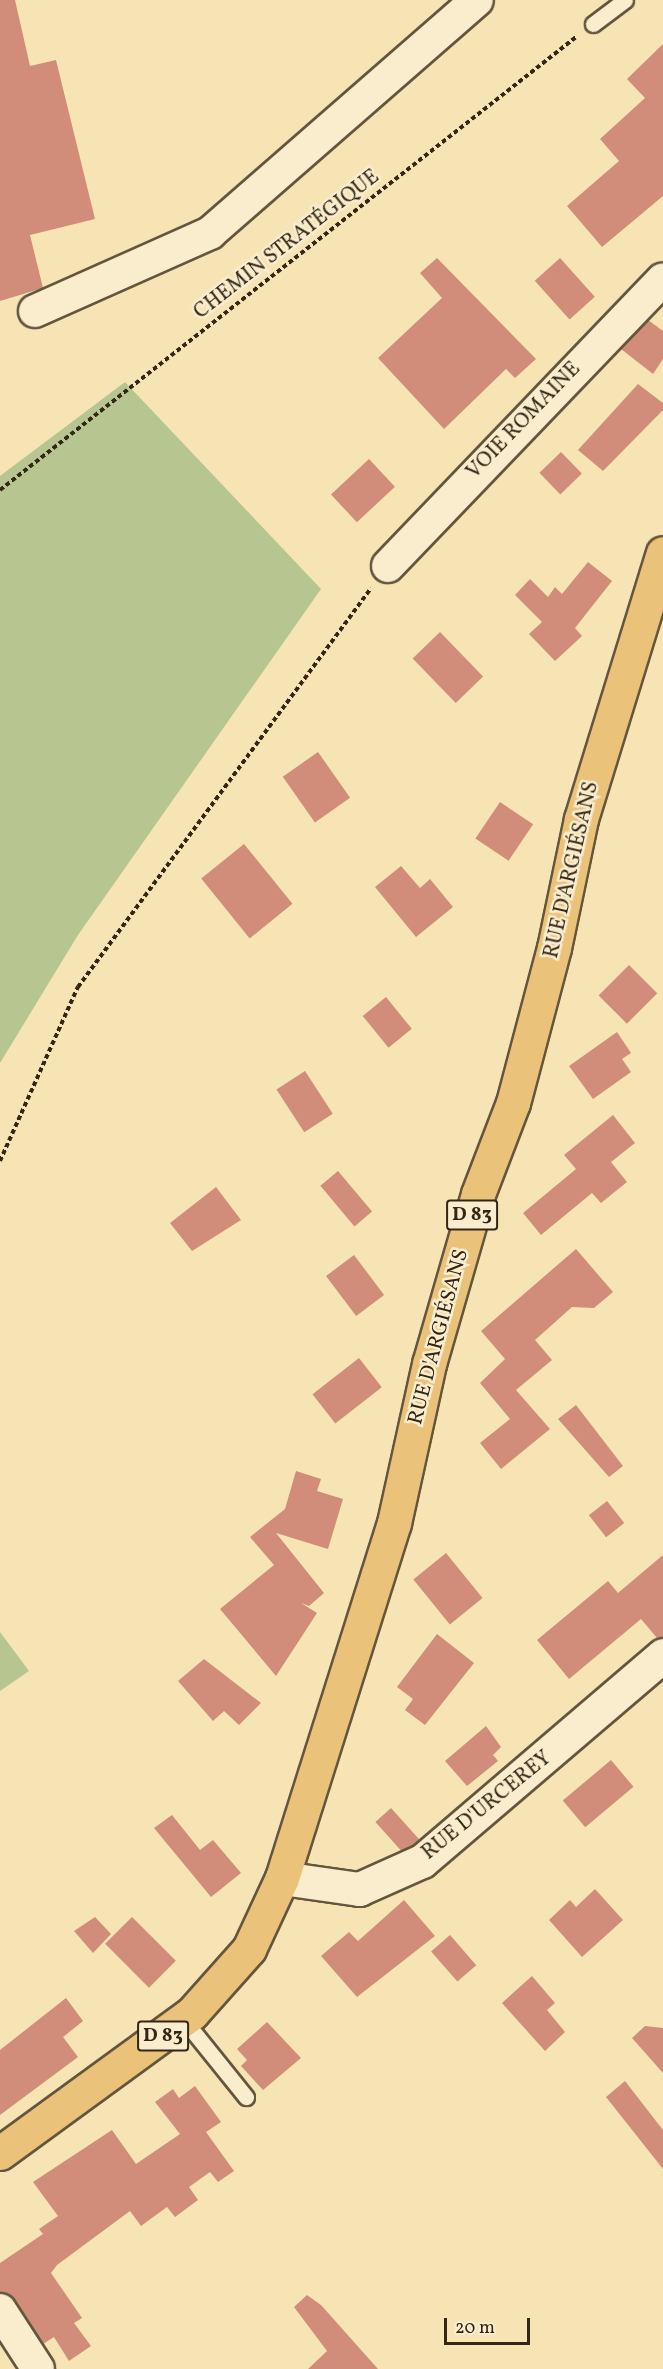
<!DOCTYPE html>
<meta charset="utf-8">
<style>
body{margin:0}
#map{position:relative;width:663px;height:2369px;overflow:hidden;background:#f6e4b4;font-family:Vollkorn,serif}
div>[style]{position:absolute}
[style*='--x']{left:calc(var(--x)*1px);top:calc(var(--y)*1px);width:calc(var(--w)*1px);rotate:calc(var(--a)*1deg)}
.green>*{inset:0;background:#b7c590}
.building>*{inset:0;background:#d18d79;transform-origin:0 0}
.path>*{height:4px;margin-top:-2px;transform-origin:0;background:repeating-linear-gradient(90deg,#332615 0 4.5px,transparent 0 7.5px)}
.roads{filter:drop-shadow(2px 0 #64563d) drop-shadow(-2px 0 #64563d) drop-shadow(0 2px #64563d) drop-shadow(0 -2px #64563d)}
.service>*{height:15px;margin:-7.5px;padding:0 7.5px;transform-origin:7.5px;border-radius:7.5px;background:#f9edce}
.minor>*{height:32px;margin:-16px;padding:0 16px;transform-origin:16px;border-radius:16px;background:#f9edce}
.tertiary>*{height:33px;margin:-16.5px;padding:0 16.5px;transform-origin:16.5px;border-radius:16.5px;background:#f9edce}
.primary>*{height:33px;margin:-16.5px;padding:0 16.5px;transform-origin:16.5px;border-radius:16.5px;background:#ebc27a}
span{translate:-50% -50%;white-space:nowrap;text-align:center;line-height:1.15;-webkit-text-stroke:5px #f9edce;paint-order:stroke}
.shield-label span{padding:2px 4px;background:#f9edce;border:2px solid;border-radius:4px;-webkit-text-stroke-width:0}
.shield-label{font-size:20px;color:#332615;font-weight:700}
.street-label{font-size:21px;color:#332615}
.scale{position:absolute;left:444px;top:2318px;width:86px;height:27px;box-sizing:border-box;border:3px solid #332615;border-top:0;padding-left:8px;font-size:18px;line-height:21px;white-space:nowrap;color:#332615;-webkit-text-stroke:4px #f9edce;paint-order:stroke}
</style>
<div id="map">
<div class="green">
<div style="clip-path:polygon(125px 382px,321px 589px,78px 935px,0 1063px,0 476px)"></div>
<div style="clip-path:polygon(0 1632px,29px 1671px,0 1691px)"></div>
</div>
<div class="building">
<div style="clip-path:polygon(0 0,15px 0,30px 66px,56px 60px,95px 219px,30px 235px,43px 288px,0 301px)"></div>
<div style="clip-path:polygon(663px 44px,663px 196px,602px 247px,567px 206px,619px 161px,600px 139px,645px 98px,627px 79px)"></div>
<div style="clip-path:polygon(437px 258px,536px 359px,515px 378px,506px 369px,444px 429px,378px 358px,442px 298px,420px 273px)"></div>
<div style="left:560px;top:258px;width:52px;height:34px;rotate:48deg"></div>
<div style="clip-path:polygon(648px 320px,663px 331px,663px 359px,653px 374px,621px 349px)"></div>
<div style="clip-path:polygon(638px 384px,663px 403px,663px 410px,603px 471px,578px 450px)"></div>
<div style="left:561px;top:452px;width:30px;height:30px;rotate:46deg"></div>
<div style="left:369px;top:459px;width:38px;height:52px;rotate:47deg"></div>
<div style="clip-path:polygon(588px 562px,612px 581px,575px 628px,582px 636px,555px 661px,529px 634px,542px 622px,515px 595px,530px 579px,548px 597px,555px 587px,562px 594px)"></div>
<div style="left:440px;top:632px;width:62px;height:38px;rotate:46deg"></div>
<div style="left:318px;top:752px;width:56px;height:43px;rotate:55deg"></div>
<div style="left:500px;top:802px;width:40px;height:44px;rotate:34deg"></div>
<div style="left:244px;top:844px;width:77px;height:55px;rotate:51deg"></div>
<div style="clip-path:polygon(401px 866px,420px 888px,430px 879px,453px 907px,416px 937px,375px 887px)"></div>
<div style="left:629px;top:965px;width:40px;height:43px;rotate:45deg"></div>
<div style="left:386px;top:997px;width:41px;height:30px;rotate:51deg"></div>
<div style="clip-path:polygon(617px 1032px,631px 1053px,622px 1059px,631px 1072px,593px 1099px,569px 1066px)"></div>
<div style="left:305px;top:1071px;width:51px;height:34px;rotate:57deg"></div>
<div style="clip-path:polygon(613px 1115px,635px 1143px,611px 1162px,627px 1182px,601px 1203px,592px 1193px,541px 1235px,523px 1213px,576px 1169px,564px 1155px)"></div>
<div style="left:338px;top:1171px;width:53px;height:23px;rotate:50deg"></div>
<div style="clip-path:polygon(216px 1187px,241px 1220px,192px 1251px,170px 1223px)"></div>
<div style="clip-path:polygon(576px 1249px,613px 1292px,594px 1308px,572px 1307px,535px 1340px,552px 1360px,516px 1390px,550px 1429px,501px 1469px,480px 1443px,510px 1419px,480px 1383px,505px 1359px,481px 1331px)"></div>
<div style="left:354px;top:1255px;width:50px;height:35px;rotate:53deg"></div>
<div style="left:359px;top:1358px;width:37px;height:59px;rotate:52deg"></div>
<div style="clip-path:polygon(576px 1405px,623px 1466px,609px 1477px,558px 1419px)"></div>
<div style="clip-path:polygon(296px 1471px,321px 1479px,317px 1491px,343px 1499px,328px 1549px,276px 1533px,324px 1593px,309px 1606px,301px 1603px,317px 1613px,276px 1676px,220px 1609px,274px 1565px,250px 1537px,285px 1509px)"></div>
<div style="left:607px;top:1501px;width:28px;height:23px;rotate:52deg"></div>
<div style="left:446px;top:1553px;width:58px;height:42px;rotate:51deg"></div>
<div style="clip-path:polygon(663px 1555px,663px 1637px,657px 1638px,641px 1619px,569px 1679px,537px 1640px,608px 1581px,618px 1593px)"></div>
<div style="clip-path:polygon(437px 1634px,474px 1663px,425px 1725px,405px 1710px,413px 1699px,397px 1687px)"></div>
<div style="clip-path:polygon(204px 1659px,261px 1703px,239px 1725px,224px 1711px,213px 1721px,178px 1681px)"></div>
<div style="clip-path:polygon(486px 1726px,501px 1747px,493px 1755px,498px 1761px,467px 1786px,445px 1761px)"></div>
<div style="left:611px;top:1760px;width:35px;height:63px;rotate:50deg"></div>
<div style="left:391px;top:1808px;width:42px;height:21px;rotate:48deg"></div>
<div style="clip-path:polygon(172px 1815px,200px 1850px,213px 1840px,241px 1873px,211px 1897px,154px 1828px)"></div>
<div style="clip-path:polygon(595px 1889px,623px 1920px,582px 1957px,549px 1920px,570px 1900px,576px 1907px)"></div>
<div style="clip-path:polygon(404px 1900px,435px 1936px,357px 1997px,321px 1956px,349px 1932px,358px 1941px)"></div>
<div style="clip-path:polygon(95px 1917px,111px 1934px,93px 1953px,74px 1931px)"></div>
<div style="left:132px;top:1917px;width:62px;height:38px;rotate:45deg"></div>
<div style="left:450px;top:1935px;width:40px;height:25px;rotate:49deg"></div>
<div style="clip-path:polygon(532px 1976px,555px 2003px,547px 2010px,565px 2032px,545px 2051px,502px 2003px)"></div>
<div style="clip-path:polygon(66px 1998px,83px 2021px,63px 2037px,78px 2057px,0 2115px,0 2050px)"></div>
<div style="clip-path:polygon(267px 2022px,301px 2058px,263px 2090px,241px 2066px,247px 2060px,237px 2049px)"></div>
<div style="clip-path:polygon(645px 2026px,663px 2028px,663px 2073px,632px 2038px)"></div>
<div style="clip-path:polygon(625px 2081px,663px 2130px,663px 2169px,606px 2097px)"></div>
<div style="clip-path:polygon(195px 2086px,221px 2122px,206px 2132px,234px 2171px,218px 2182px,210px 2172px,189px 2187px,198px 2200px,175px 2217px,167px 2207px,141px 2226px,130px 2211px,57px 2265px,51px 2273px,82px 2318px,74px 2323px,91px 2346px,69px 2361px,54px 2337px,43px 2344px,15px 2300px,0 2292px,0 2263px,43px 2234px,39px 2229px,58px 2216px,33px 2182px,112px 2130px,136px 2164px,180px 2134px,155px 2102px,173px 2089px,179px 2098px)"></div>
<div style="clip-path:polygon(307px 2295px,321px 2305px,378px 2369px,308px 2369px,327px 2351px,294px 2307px)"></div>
</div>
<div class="path">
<div style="--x:0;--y:490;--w:733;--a:-38.18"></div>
<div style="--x:0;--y:1161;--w:191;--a:-65.9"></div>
<div style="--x:78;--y:987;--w:495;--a:-53.7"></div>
</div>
<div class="roads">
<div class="service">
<div style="--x:593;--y:24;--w:40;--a:-37"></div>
<div style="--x:184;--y:2020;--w:99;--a:51.2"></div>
</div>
<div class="minor">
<div style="--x:35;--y:311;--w:192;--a:-24"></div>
<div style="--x:210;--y:233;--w:354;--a:-41.1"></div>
<div style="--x:388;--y:566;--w:397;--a:-46.2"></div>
<div style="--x:0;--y:2310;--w:70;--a:57.2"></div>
</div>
<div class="tertiary">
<div style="--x:282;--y:1878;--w:78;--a:8.1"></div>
<div style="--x:359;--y:1889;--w:69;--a:-24"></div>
<div style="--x:422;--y:1861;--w:317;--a:-40.5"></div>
</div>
<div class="primary">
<div style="--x:0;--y:2153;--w:238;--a:-36.1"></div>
<div style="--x:192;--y:2013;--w:86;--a:-48.3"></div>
<div style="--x:249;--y:1949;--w:78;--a:-65.1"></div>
<div style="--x:282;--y:1878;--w:372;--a:-72.5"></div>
<div style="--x:394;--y:1523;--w:163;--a:-77.6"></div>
<div style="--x:429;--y:1364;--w:177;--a:-73.9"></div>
<div style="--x:478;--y:1194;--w:97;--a:-69"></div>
<div style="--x:513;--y:1103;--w:160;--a:-75.2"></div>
<div style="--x:554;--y:948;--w:132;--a:-78.2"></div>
<div style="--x:581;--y:819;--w:278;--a:-72.9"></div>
</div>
</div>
<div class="shield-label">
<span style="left:472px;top:1215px">D 83</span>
<span style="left:163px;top:2036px">D 83</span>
</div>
<div class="street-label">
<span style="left:287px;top:245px;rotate:-38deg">CHEMIN STRATÉGIQUE</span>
<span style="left:524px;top:421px;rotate:-46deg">VOIE ROMAINE</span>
<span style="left:572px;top:870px;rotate:-77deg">RUE D'ARGIÉSANS</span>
<span style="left:439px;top:1337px;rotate:-75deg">RUE D'ARGIÉSANS</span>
<span style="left:487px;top:1806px;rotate:-39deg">RUE D'URCEREY</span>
</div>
<div class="scale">20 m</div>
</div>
